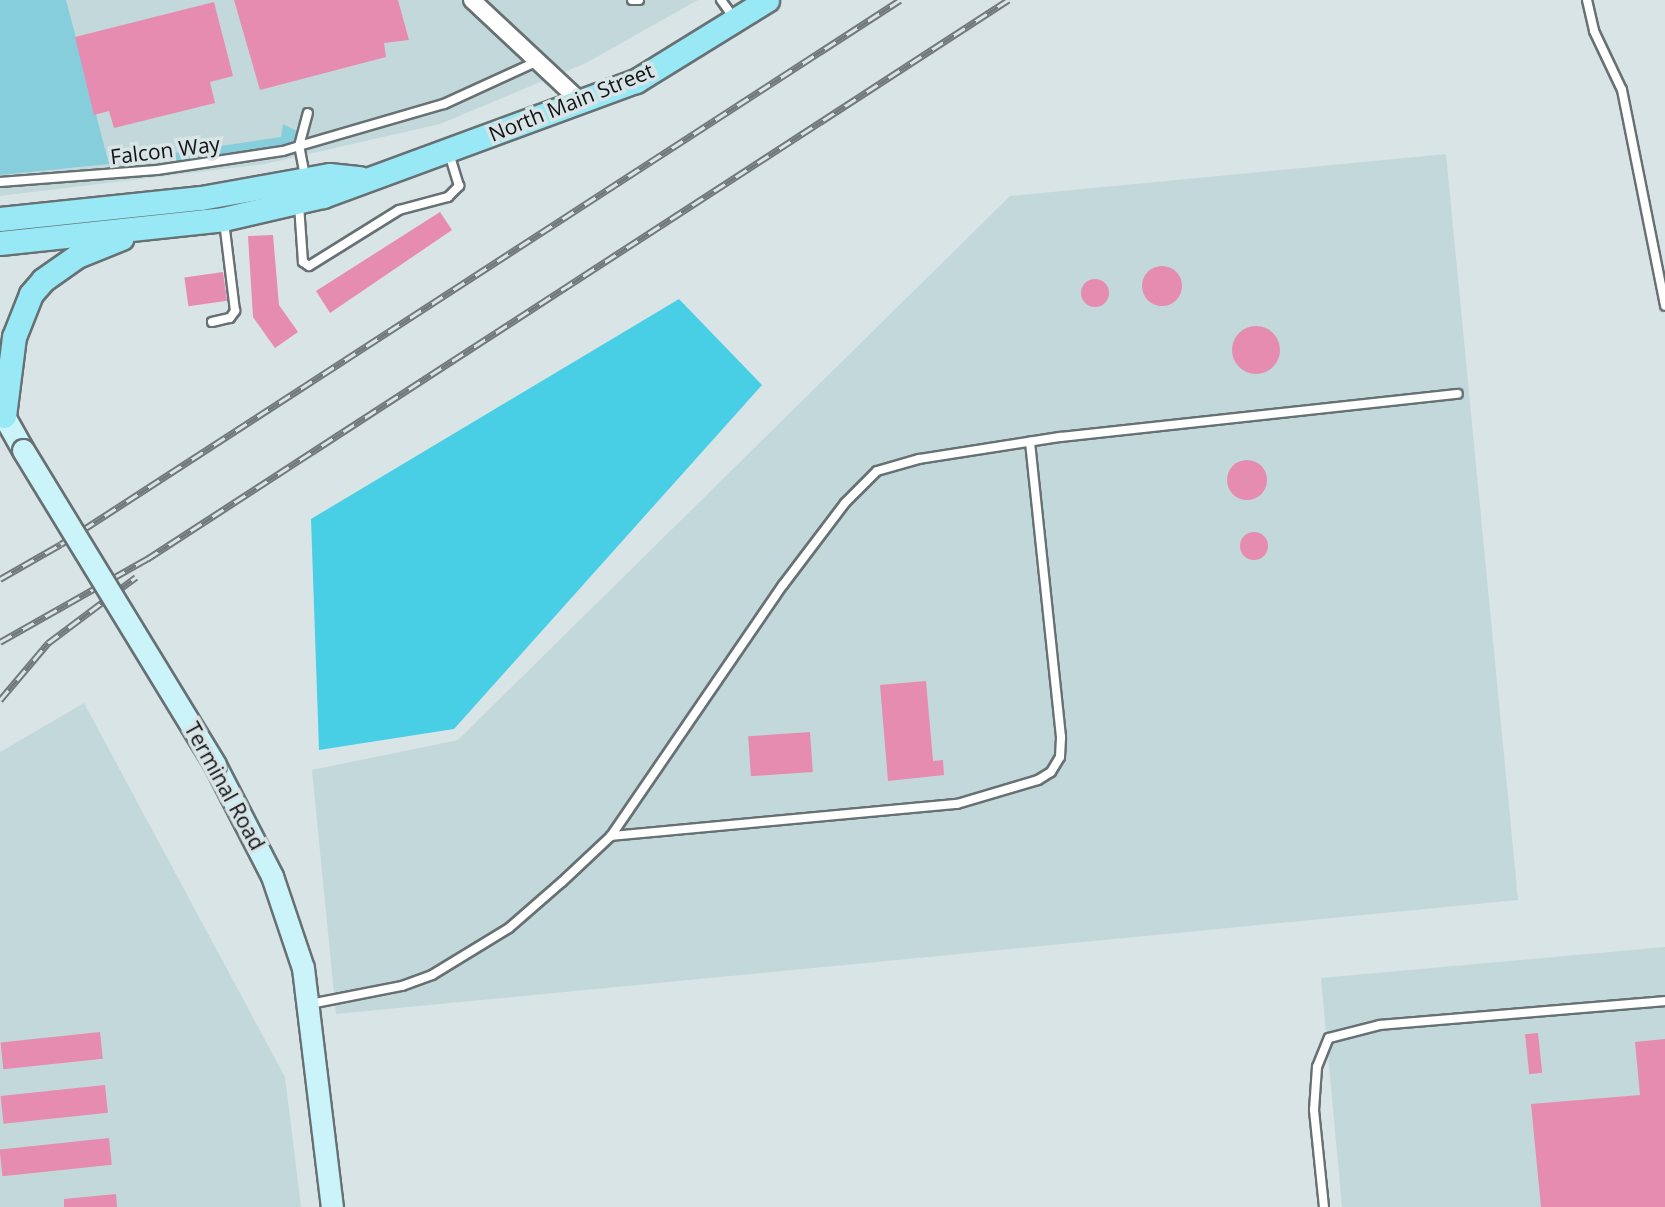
<!DOCTYPE html>
<style>
body{margin:0}
#map{position:relative;width:1665px;height:1207px;overflow:hidden;background:#d9e4e7;font-family:"Open Sans",sans-serif}
div>[style]{position:absolute}
[style*='--x']{left:calc(var(--x)*1px);top:calc(var(--y)*1px);width:calc(var(--w)*1px);rotate:calc(var(--a)*1deg)}
.built>*{inset:0;background:#c3d8db}
.green>*{inset:0;background:#86cedb}
.water>*{inset:0;background:#48cfe5}
.building>*{inset:0;background:#e68cb0;transform-origin:0 0}
.round{border-radius:50%}
.roads{filter:drop-shadow(2px 0 #677173) drop-shadow(-2px 0 #677173) drop-shadow(0 2px #677173) drop-shadow(0 -2px #677173)}
.service>*{height:8px;margin:-4px;padding:0 4px;transform-origin:4px;border-radius:4px;background:#fff}
.minor>*{height:16px;margin:-8px;padding:0 8px;transform-origin:8px;border-radius:8px;background:#fff}
.secondary>*{height:21px;margin:-10.5px;padding:0 10.5px;transform-origin:10.5px;border-radius:10.5px;background:#cbf4fa}
.primary>*{height:23px;margin:-11.5px;padding:0 11.5px;transform-origin:11.5px;border-radius:11.5px;background:#98e8f5}
.rail>*{height:7px;margin-top:-3.5px;transform-origin:0;background:repeating-linear-gradient(90deg,#d9e4e7 0 13px,#71797b 0 26px);box-sizing:border-box;border-block:2px solid #71797b}
.bridges{filter:drop-shadow(2px 0 #677173) drop-shadow(-2px 0 #677173) drop-shadow(0 2px #677173) drop-shadow(0 -2px #677173)}
.secondary-bridge>*{height:21px;margin:-10.5px;padding:0 10.5px;transform-origin:10.5px;border-radius:10.5px;background:#cbf4fa}
span{translate:-50% -50%;white-space:nowrap;text-align:center;line-height:1.15;-webkit-text-stroke:7px #d9e4e7;paint-order:stroke}
.street-label{font-size:21px;color:#0f1314}
</style>
<div id="map">
<div class="built">
<div style="clip-path:polygon(0 0,698px 0,586px 63px,440px 124px,265px 164px,0 196px)"></div>
<div style="clip-path:polygon(1446px 154px,1518px 900px,336px 1014px,312px 770px,458px 740px,1010px 196px)"></div>
<div style="clip-path:polygon(84px 703px,285px 1077px,301px 1207px,0 1207px,0 752px)"></div>
<div style="clip-path:polygon(1665px 947px,1665px 1207px,1342px 1207px,1321px 978px)"></div>
</div>
<div class="green">
<div style="clip-path:polygon(0 0,66px 0,109px 164px,0 175px)"></div>
<div style="clip-path:polygon(283px 124px,297px 131px,293px 143px,176px 163px,174px 153px,281px 137px)"></div>
</div>
<div class="water">
<div style="clip-path:polygon(679px 299px,762px 385px,454px 729px,319px 750px,311px 519px)"></div>
</div>
<div class="building">
<div style="clip-path:polygon(234px 0,398px 0,409px 40px,384px 43px,386px 57px,260px 90px)"></div>
<div style="clip-path:polygon(214px 2px,233px 76px,210px 82px,215px 103px,114px 128px,109px 111px,94px 115px,75px 37px)"></div>
<div style="clip-path:polygon(440px 212px,452px 230px,330px 313px,316px 291px)"></div>
<div style="clip-path:polygon(273px 235px,279px 305px,298px 332px,275px 348px,253px 317px,248px 236px)"></div>
<div class="round" style="left:1142px;top:266px;width:40px;height:40px"></div>
<div style="left:223px;top:272px;width:29px;height:39px;rotate:82deg"></div>
<div class="round" style="left:1081px;top:279px;width:28px;height:28px"></div>
<div class="round" style="left:1232px;top:326px;width:48px;height:48px"></div>
<div class="round" style="left:1227px;top:460px;width:40px;height:40px"></div>
<div class="round" style="left:1240px;top:532px;width:28px;height:28px"></div>
<div style="clip-path:polygon(926px 681px,933px 761px,943px 760px,944px 775px,888px 781px,880px 685px)"></div>
<div style="left:810px;top:732px;width:40px;height:62px;rotate:86deg"></div>
<div style="left:100px;top:1032px;width:27px;height:100px;rotate:84deg"></div>
<div style="left:1538px;top:1033px;width:40px;height:13px;rotate:84deg"></div>
<div style="clip-path:polygon(1665px 1039px,1665px 1207px,1541px 1207px,1531px 1104px,1640px 1095px,1635px 1042px)"></div>
<div style="left:105px;top:1085px;width:28px;height:105px;rotate:84deg"></div>
<div style="left:109px;top:1138px;width:27px;height:110px;rotate:84deg"></div>
<div style="clip-path:polygon(116px 1194px,117px 1207px,64px 1207px,64px 1199px)"></div>
</div>
<div class="roads">
<div class="service">
<div style="--x:632;--y:0;--w:7;--a:0"></div>
<div style="--x:721;--y:0;--w:22;--a:54"></div>
<div style="--x:1587;--y:0;--w:32;--a:77"></div>
<div style="--x:1594;--y:31;--w:65;--a:64.6"></div>
<div style="--x:1622;--y:90;--w:220;--a:78.7"></div>
<div style="--x:305;--y:176;--w:31;--a:-101"></div>
<div style="--x:299;--y:146;--w:151;--a:-16.2"></div>
<div style="--x:444;--y:104;--w:103;--a:-24.6"></div>
<div style="--x:0;--y:182;--w:157;--a:-4.4"></div>
<div style="--x:157;--y:170;--w:127;--a:-8.6"></div>
<div style="--x:283;--y:151;--w:17;--a:-17"></div>
<div style="--x:299;--y:146;--w:34;--a:-75"></div>
<div style="--x:299;--y:205;--w:57;--a:86"></div>
<div style="--x:303;--y:262;--w:7;--a:34"></div>
<div style="--x:309;--y:266;--w:106;--a:-31.9"></div>
<div style="--x:399;--y:210;--w:51;--a:-14.9"></div>
<div style="--x:448;--y:197;--w:16;--a:-45"></div>
<div style="--x:459;--y:186;--w:34;--a:-107"></div>
<div style="--x:212;--y:322;--w:18;--a:-13"></div>
<div style="--x:230;--y:318;--w:9;--a:-54"></div>
<div style="--x:235;--y:311;--w:90;--a:-97"></div>
<div style="--x:611;--y:836;--w:347;--a:-5.3"></div>
<div style="--x:957;--y:804;--w:84;--a:-16.5"></div>
<div style="--x:1038;--y:780;--w:15;--a:-32"></div>
<div style="--x:1051;--y:772;--w:17;--a:-59"></div>
<div style="--x:1060;--y:757;--w:20;--a:-87"></div>
<div style="--x:1061;--y:737;--w:297;--a:-96"></div>
<div style="--x:310;--y:1004;--w:94;--a:-11.1"></div>
<div style="--x:402;--y:986;--w:32;--a:-20"></div>
<div style="--x:432;--y:975;--w:90;--a:-31.4"></div>
<div style="--x:509;--y:928;--w:70;--a:-41"></div>
<div style="--x:562;--y:882;--w:67;--a:-43.2"></div>
<div style="--x:611;--y:836;--w:304;--a:-55.6"></div>
<div style="--x:783;--y:585;--w:103;--a:-52.9"></div>
<div style="--x:845;--y:503;--w:45;--a:-45"></div>
<div style="--x:877;--y:471;--w:44;--a:-15.9"></div>
<div style="--x:919;--y:459;--w:143;--a:-8.9"></div>
<div style="--x:1060;--y:437;--w:400;--a:-6.2"></div>
<div style="--x:1324;--y:1207;--w:98;--a:-95.9"></div>
<div style="--x:1314;--y:1110;--w:43;--a:-86"></div>
<div style="--x:1317;--y:1067;--w:31;--a:-68"></div>
<div style="--x:1329;--y:1038;--w:53;--a:-14.3"></div>
<div style="--x:1380;--y:1025;--w:286;--a:-4.8"></div>
</div>
<div class="minor">
<div style="--x:472;--y:0;--w:151;--a:43.1"></div>
</div>
<div class="secondary">
<div style="--x:0;--y:409;--w:47;--a:60.7"></div>
<div style="--x:215;--y:765;--w:125;--a:62.8"></div>
<div style="--x:272;--y:876;--w:97;--a:71.4"></div>
<div style="--x:303;--y:968;--w:241;--a:83.1"></div>
</div>
<div class="primary">
<div style="--x:0;--y:219;--w:202;--a:-6"></div>
<div style="--x:201;--y:198;--w:130;--a:-10.2"></div>
<div style="--x:329;--y:175;--w:31;--a:6"></div>
<div style="--x:0;--y:243;--w:224;--a:-6.1"></div>
<div style="--x:223;--y:219;--w:103;--a:-13"></div>
<div style="--x:323;--y:196;--w:333;--a:-20.2"></div>
<div style="--x:636;--y:81;--w:154;--a:-31.7"></div>
<div style="--x:4;--y:416;--w:80;--a:-82.8"></div>
<div style="--x:14;--y:337;--w:46;--a:-68.4"></div>
<div style="--x:31;--y:294;--w:18;--a:-49"></div>
<div style="--x:43;--y:280;--w:42;--a:-35.2"></div>
<div style="--x:77;--y:256;--w:48;--a:-21.8"></div>
</div>
</div>
<div class="rail">
<div style="--x:0;--y:579;--w:70;--a:-29.8"></div>
<div style="--x:61;--y:544;--w:1000;--a:-32.96"></div>
<div style="--x:0;--y:642;--w:169;--a:-29.5"></div>
<div style="--x:147;--y:559;--w:1027;--a:-32.99"></div>
<div style="--x:0;--y:700;--w:75;--a:-49.9"></div>
<div style="--x:48;--y:643;--w:110;--a:-36.9"></div>
</div>
<div class="bridges">
<div class="secondary-bridge">
<div style="--x:23;--y:450;--w:369;--a:58.6"></div>
</div>
</div>
<div class="street-label">
<span style="left:571px;top:102px;rotate:-22deg">North Main Street</span>
<span style="left:165px;top:150px;rotate:-7deg">Falcon Way</span>
<span style="left:225px;top:786px;rotate:61deg">Terminal Road</span>
</div>
</div>
